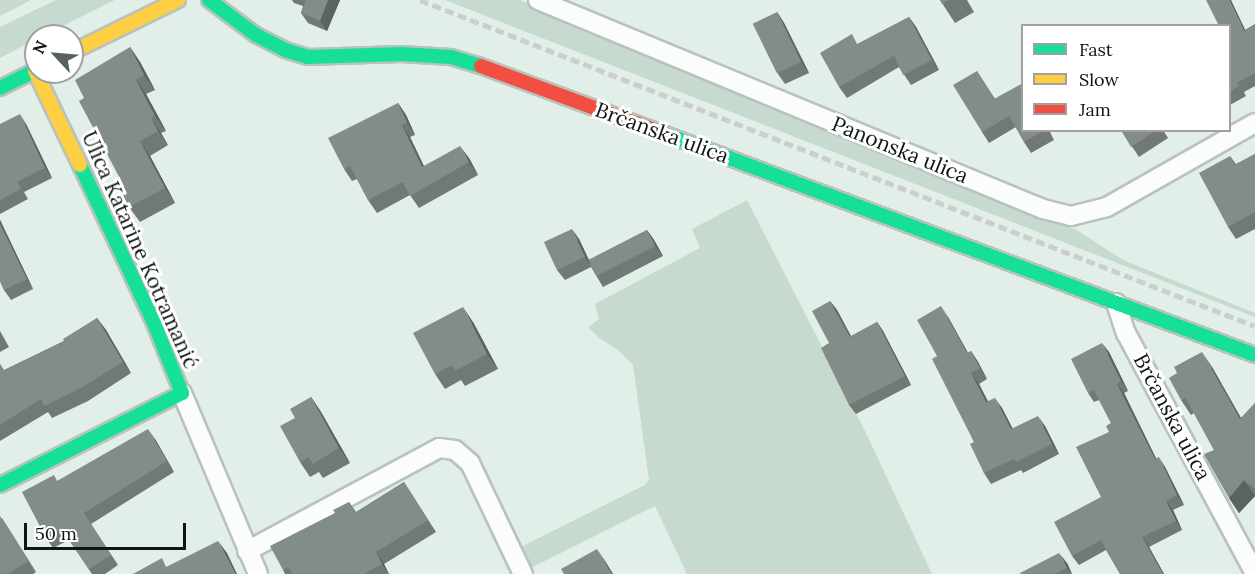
<!DOCTYPE html>
<meta charset="utf-8">
<style>
body{margin:0}
#map{position:relative;width:1255px;height:574px;overflow:hidden;background:#e2eee8;font-family:Lora,serif}
div>[style]{position:absolute}
[style*='--x']{left:calc(var(--x)*1px);top:calc(var(--y)*1px);width:calc(var(--w)*1px);rotate:calc(var(--a)*1deg)}
.green>*{inset:0;background:#c6dad0}
.roads{filter:drop-shadow(2px 0 #b9c2bd) drop-shadow(-2px 0 #b9c2bd) drop-shadow(0 2px #b9c2bd) drop-shadow(0 -2px #b9c2bd)}
.street>*{height:18px;margin:-9px;padding:0 9px;transform-origin:9px;border-radius:9px;background:#fbfcfc}
.fast>*{height:14px;margin:-7px;padding:0 7px;transform-origin:7px;border-radius:7px;background:#16e098}
.slow>*{height:14px;margin:-7px;padding:0 7px;transform-origin:7px;border-radius:7px;background:#ffcf43}
.jam>*{height:14px;margin:-7px;padding:0 7px;transform-origin:7px;border-radius:7px;background:#f24e42}
.rail>*{height:4.5px;margin-top:-2.25px;transform-origin:0;background:repeating-linear-gradient(90deg,#cacecc 0 9px,transparent 0 13.5px)}
.wall>*{inset:0;background:#707974}
.shaded-wall>*{inset:0;background:#5b635e}
.building>*{inset:0;background:#828d87;transform-origin:0 0}
span{translate:-50% -50%;white-space:nowrap;text-align:center;line-height:1.15;-webkit-text-stroke:6px #fff;paint-order:stroke}
.street-label{font-size:21px;color:#0f1512}
.legend{position:absolute;left:1021px;top:24px;width:210px;height:108px;box-sizing:border-box;background:#fff;border:2px solid #9fa1a0;margin:0;padding:8px 10px;list-style:none;font-size:18px;color:#0f1512}
.legend li{display:flex;align-items:center;gap:12px;height:30px}
.legend b{width:30px;border:2px solid #9fa1a0}
.north{position:absolute;left:24px;top:24px;width:60px;height:60px;box-sizing:border-box;background:#fff;border:2px solid #9fa1a0;border-radius:50%;rotate:296deg;font-size:16px;font-weight:700;line-height:24px;text-align:center;color:#0f1512}
.north::after{content:'';display:block;margin:auto;width:21px;height:27px;background:#59615d;clip-path:polygon(50% 0,100% 100%,50% 72%,0 100%)}
.scale{position:absolute;left:24px;top:523px;width:162px;height:27px;box-sizing:border-box;border:3px solid #0f1512;border-top:0;padding-left:8px;font-size:18px;line-height:21px;white-space:nowrap;color:#0f1512;-webkit-text-stroke:4px #fff;paint-order:stroke}
</style>
<div id="map">
<div class="green">
<div style="clip-path:polygon(0 0,31px 0,0 16px)"></div>
<div style="clip-path:polygon(56px 0,115px 0,43px 36px,36px 36px,36px 39px,0 58px,0 27px)"></div>
<div style="clip-path:polygon(445px 0,520px 0,1075px 229px,1123px 260px,1255px 313px,1255px 317px)"></div>
<div style="clip-path:polygon(747px 200px,866px 433px,932px 574px,687px 574px,655px 506px,529px 569px,519px 548px,645px 485px,649px 480px,633px 365px,618px 350px,599px 338px,588px 327px,599px 319px,595px 304px,700px 248px,692px 229px)"></div>
</div>
<div class="roads">
<div class="street">
<div style="--x:538;--y:0;--w:547;--a:22.48"></div>
<div style="--x:1043;--y:209;--w:29;--a:14"></div>
<div style="--x:1071;--y:216;--w:37;--a:-14"></div>
<div style="--x:1107;--y:207;--w:170;--a:-29.6"></div>
<div style="--x:1116;--y:303;--w:32;--a:72"></div>
<div style="--x:1126;--y:333;--w:273;--a:61.8"></div>
<div style="--x:182;--y:393;--w:196;--a:67.2"></div>
<div style="--x:247;--y:551;--w:218;--a:-28.2"></div>
<div style="--x:439;--y:448;--w:16;--a:7"></div>
<div style="--x:455;--y:450;--w:20;--a:41"></div>
<div style="--x:470;--y:463;--w:123;--a:64.5"></div>
</div>
<div class="fast">
<div style="--x:209;--y:0;--w:59;--a:36.7"></div>
<div style="--x:256;--y:35;--w:33;--a:27"></div>
<div style="--x:285;--y:50;--w:24;--a:17"></div>
<div style="--x:308;--y:57;--w:93;--a:-1.8"></div>
<div style="--x:401;--y:54;--w:50;--a:3.4"></div>
<div style="--x:451;--y:57;--w:31;--a:17"></div>
<div style="--x:0;--y:88;--w:40;--a:-26.6"></div>
<div style="--x:665;--y:134;--w:630;--a:20.53"></div>
<div style="--x:0;--y:485;--w:204;--a:-26.8"></div>
<div style="--x:182;--y:393;--w:75;--a:-111.8"></div>
<div style="--x:154;--y:323;--w:174;--a:-115.1"></div>
</div>
<div class="slow">
<div style="--x:72;--y:52;--w:118;--a:-26.1"></div>
<div style="--x:35;--y:71;--w:104;--a:64.4"></div>
</div>
<div class="jam">
<div style="--x:481;--y:66;--w:196;--a:20.3"></div>
</div>
</div>
<div class="rail">
<div style="--x:420;--y:0;--w:896;--a:21.33"></div>
</div>
<div class="wall">
<div style="clip-path:polygon(292px 0,340px 0,327px 31px,308px 23px,301px 13px,303px 6px,294px 3px)"></div>
<div style="clip-path:polygon(940px 0,967px 0,974px 12px,955px 23px)"></div>
<div style="clip-path:polygon(777px 12px,784px 23px,809px 73px,785px 84px,778px 74px)"></div>
<div style="clip-path:polygon(909px 17px,916px 27px,939px 70px,911px 85px,899px 67px,847px 98px,839px 87px,858px 44px)"></div>
<div style="clip-path:polygon(1255px 24px,1255px 86px,1244px 92px,1246px 96px,1230px 105px,1230px 26px,1245px 30px)"></div>
<div style="clip-path:polygon(130px 47px,140px 62px,155px 90px,146px 94px,166px 131px,161px 133px,168px 145px,150px 156px,175px 203px,140px 222px,129px 207px,124px 186px)"></div>
<div style="clip-path:polygon(977px 71px,995px 99px,1023px 130px,1049px 130px,1054px 140px,1031px 153px,1024px 142px,1016px 127px,989px 143px,982px 132px)"></div>
<div style="clip-path:polygon(398px 103px,406px 115px,415px 135px,410px 137px,424px 166px,469px 158px,478px 175px,419px 208px,410px 195px,377px 213px,368px 200px,357px 179px,352px 181px,344px 169px)"></div>
<div style="clip-path:polygon(0 124px,26px 124px,52px 178px,24px 192px,28px 199px,0 214px)"></div>
<div style="clip-path:polygon(1121px 130px,1163px 130px,1168px 138px,1139px 157px)"></div>
<div style="clip-path:polygon(1255px 154px,1255px 229px,1236px 239px,1228px 227px,1230px 156px,1236px 164px)"></div>
<div style="clip-path:polygon(0 220px,33px 289px,11px 300px,4px 290px,0 281px)"></div>
<div style="clip-path:polygon(647px 230px,654px 240px,663px 256px,603px 287px,591px 267px,565px 280px,557px 270px,579px 239px,589px 260px)"></div>
<div style="clip-path:polygon(830px 301px,837px 310px,851px 336px,877px 322px,883px 331px,911px 385px,856px 414px,849px 405px,829px 343px)"></div>
<div style="clip-path:polygon(948px 317px,968px 353px,971px 351px,978px 362px,987px 379px,979px 384px,988px 401px,1002px 408px,1013px 429px,1045px 426px,1059px 454px,1023px 473px,1021px 470px,991px 484px,984px 473px,974px 442px,937px 356px)"></div>
<div style="clip-path:polygon(97px 318px,106px 330px,131px 373px,88px 401px,52px 418px,48px 412px,0 441px,0 364px,4px 370px,64px 341px)"></div>
<div style="clip-path:polygon(473px 322px,498px 369px,465px 386px,461px 380px,445px 389px,435px 374px)"></div>
<div style="clip-path:polygon(0 331px,9px 347px,0 352px)"></div>
<div style="clip-path:polygon(1109px 352px,1128px 391px,1124px 393px,1156px 458px,1165px 467px,1184px 505px,1173px 510px,1182px 530px,1149px 547px,1164px 574px,1120px 574px,1106px 550px,1079px 565px,1072px 556px,1101px 497px,1109px 432px,1111px 423px,1099px 400px,1094px 402px,1088px 393px)"></div>
<div style="clip-path:polygon(1212px 367px,1241px 418px,1255px 403px,1255px 496px,1239px 513px,1229px 498px,1214px 450px,1194px 413px,1191px 415px,1181px 400px)"></div>
<div style="clip-path:polygon(311px 397px,321px 412px,350px 463px,323px 478px,319px 472px,310px 477px,300px 462px,295px 418px)"></div>
<div style="clip-path:polygon(155px 439px,174px 472px,91px 524px,118px 565px,105px 574px,92px 574px,69px 540px,53px 548px,46px 538px,57px 481px)"></div>
<div style="clip-path:polygon(404px 482px,436px 532px,384px 564px,389px 574px,285px 574px,283px 570px,335px 513px,349px 502px,356px 512px)"></div>
<div style="clip-path:polygon(2px 518px,36px 572px,33px 574px,0 574px)"></div>
<div style="clip-path:polygon(1067px 563px,1072px 574px,1021px 574px)"></div>
</div>
<div class="shaded-wall">
<div style="clip-path:polygon(328px 0,340px 0,327px 31px,320px 21px)"></div>
<div style="clip-path:polygon(1229px 0,1231px 0,1250px 40px,1244px 31px)"></div>
<div style="clip-path:polygon(777px 12px,784px 23px,809px 73px,801px 62px)"></div>
<div style="clip-path:polygon(909px 17px,916px 27px,939px 70px,932px 60px)"></div>
<div style="clip-path:polygon(130px 47px,140px 62px,155px 90px,144px 75px)"></div>
<div style="clip-path:polygon(136px 80px,146px 94px,166px 131px,155px 116px)"></div>
<div style="clip-path:polygon(398px 103px,406px 115px,415px 135px,407px 122px)"></div>
<div style="clip-path:polygon(20px 114px,26px 124px,52px 178px,45px 168px)"></div>
<div style="clip-path:polygon(151px 118px,161px 133px,168px 145px,158px 131px)"></div>
<div style="clip-path:polygon(402px 125px,410px 137px,430px 180px,422px 167px)"></div>
<div style="clip-path:polygon(140px 141px,150px 156px,175px 203px,165px 188px)"></div>
<div style="clip-path:polygon(460px 146px,469px 158px,478px 175px,469px 162px)"></div>
<div style="clip-path:polygon(0 220px,33px 289px,27px 279px,0 224px)"></div>
<div style="clip-path:polygon(572px 229px,579px 239px,592px 267px,585px 257px)"></div>
<div style="clip-path:polygon(647px 230px,654px 240px,663px 256px,655px 246px)"></div>
<div style="clip-path:polygon(830px 301px,837px 310px,856px 346px,850px 337px)"></div>
<div style="clip-path:polygon(941px 306px,948px 317px,974px 364px,967px 353px)"></div>
<div style="clip-path:polygon(463px 307px,473px 322px,498px 369px,487px 354px)"></div>
<div style="clip-path:polygon(97px 318px,106px 330px,131px 373px,123px 362px)"></div>
<div style="clip-path:polygon(877px 322px,883px 331px,911px 385px,905px 376px)"></div>
<div style="clip-path:polygon(1102px 343px,1109px 352px,1128px 391px,1121px 381px)"></div>
<div style="clip-path:polygon(971px 351px,978px 362px,987px 379px,980px 368px)"></div>
<div style="clip-path:polygon(1202px 352px,1212px 367px,1250px 434px,1240px 419px)"></div>
<div style="clip-path:polygon(971px 373px,979px 384px,993px 413px,986px 402px)"></div>
<div style="clip-path:polygon(1117px 384px,1124px 393px,1161px 469px,1155px 459px)"></div>
<div style="clip-path:polygon(311px 397px,321px 412px,350px 463px,339px 448px)"></div>
<div style="clip-path:polygon(995px 398px,1002px 408px,1018px 440px,1011px 429px)"></div>
<div style="clip-path:polygon(1038px 416px,1045px 426px,1059px 454px,1052px 444px)"></div>
<div style="clip-path:polygon(148px 429px,155px 439px,174px 472px,167px 461px)"></div>
<div style="clip-path:polygon(1159px 457px,1165px 467px,1184px 505px,1177px 495px)"></div>
<div style="clip-path:polygon(1244px 480px,1255px 496px,1239px 513px,1229px 498px)"></div>
<div style="clip-path:polygon(1166px 501px,1173px 510px,1182px 530px,1176px 521px)"></div>
<div style="clip-path:polygon(1142px 537px,1149px 547px,1164px 574px,1163px 574px)"></div>
<div style="clip-path:polygon(218px 541px,227px 553px,237px 574px,235px 574px)"></div>
<div style="clip-path:polygon(597px 549px,607px 564px,613px 574px,611px 574px)"></div>
<div style="clip-path:polygon(376px 552px,384px 564px,389px 574px,382px 564px)"></div>
<div style="clip-path:polygon(1059px 553px,1067px 563px,1072px 574px,1067px 568px)"></div>
</div>
<div class="building">
<div style="clip-path:polygon(306px 0,328px 0,320px 21px,301px 13px)"></div>
<div style="clip-path:polygon(940px 0,949px 0,942px 4px)"></div>
<div style="clip-path:polygon(1206px 0,1229px 0,1244px 31px,1255px 25px,1255px 73px,1237px 83px,1239px 86px,1230px 92px,1230px 26px,1219px 26px)"></div>
<div style="left:777px;top:12px;width:55px;height:27px;rotate:64deg"></div>
<div style="clip-path:polygon(909px 17px,932px 60px,903px 75px,894px 56px,839px 87px,820px 53px,852px 34px,857px 44px)"></div>
<div style="clip-path:polygon(130px 47px,144px 75px,136px 80px,155px 116px,151px 118px,158px 131px,140px 141px,165px 188px,129px 207px,119px 188px,124px 186px,79px 101px,84px 98px,75px 80px)"></div>
<div style="clip-path:polygon(977px 71px,994px 99px,1023px 83px,1023px 130px,1045px 130px,1024px 142px,1009px 116px,982px 132px,953px 85px)"></div>
<div style="clip-path:polygon(398px 103px,407px 122px,402px 125px,422px 167px,460px 146px,469px 162px,410px 196px,403px 182px,368px 200px,350px 166px,344px 169px,328px 138px)"></div>
<div style="clip-path:polygon(20px 114px,45px 168px,17px 182px,21px 189px,0 200px,0 124px)"></div>
<div style="clip-path:polygon(1121px 130px,1157px 130px,1131px 147px)"></div>
<div style="clip-path:polygon(1255px 154px,1255px 212px,1228px 227px,1199px 173px,1230px 156px,1235px 165px)"></div>
<div style="clip-path:polygon(0 224px,27px 279px,4px 290px,0 281px)"></div>
<div style="left:572px;top:229px;width:31px;height:31px;rotate:65deg"></div>
<div style="left:647px;top:230px;width:18px;height:66px;rotate:63deg"></div>
<div style="clip-path:polygon(830px 301px,850px 337px,877px 322px,905px 376px,849px 405px,821px 348px,829px 343px,812px 311px)"></div>
<div style="clip-path:polygon(941px 306px,967px 353px,971px 351px,980px 368px,971px 373px,986px 402px,995px 398px,1011px 429px,1038px 416px,1052px 444px,1016px 462px,1014px 459px,984px 473px,970px 444px,974px 442px,932px 359px,937px 356px,917px 320px)"></div>
<div style="clip-path:polygon(463px 307px,487px 354px,455px 371px,452px 365px,435px 374px,413px 333px)"></div>
<div style="clip-path:polygon(97px 318px,123px 362px,79px 389px,44px 406px,41px 399px,0 425px,0 365px,4px 371px,64px 341px,63px 339px)"></div>
<div style="clip-path:polygon(1102px 343px,1121px 381px,1117px 384px,1155px 459px,1159px 457px,1177px 495px,1166px 501px,1176px 521px,1142px 537px,1163px 574px,1120px 574px,1101px 540px,1072px 556px,1054px 522px,1101px 497px,1076px 447px,1109px 432px,1106px 426px,1111px 423px,1094px 390px,1088px 393px,1071px 359px)"></div>
<div style="clip-path:polygon(1202px 352px,1240px 419px,1255px 403px,1255px 489px,1244px 480px,1229px 498px,1204px 454px,1214px 450px,1185px 397px,1181px 400px,1169px 378px,1177px 373px,1174px 367px)"></div>
<div style="clip-path:polygon(311px 397px,339px 448px,313px 464px,309px 457px,300px 462px,280px 426px,295px 418px,290px 409px)"></div>
<div style="clip-path:polygon(148px 429px,167px 461px,84px 513px,111px 555px,89px 569px,62px 529px,46px 538px,22px 492px,54px 475px,57px 481px)"></div>
<div style="clip-path:polygon(404px 482px,428px 520px,376px 552px,382px 564px,364px 574px,293px 574px,288px 567px,283px 570px,270px 546px,335px 513px,333px 510px,349px 502px,355px 513px)"></div>
<div style="clip-path:polygon(0 516px,29px 561px,8px 574px,0 574px)"></div>
<div style="clip-path:polygon(218px 541px,235px 574px,133px 574px,162px 558px,166px 567px)"></div>
<div style="clip-path:polygon(597px 549px,611px 574px,564px 574px,561px 569px)"></div>
<div style="clip-path:polygon(1059px 553px,1067px 568px,1055px 574px,1021px 574px,1020px 573px)"></div>
</div>
<div class="street-label">
<span style="left:662px;top:133px;rotate:20deg">Brčanska ulica</span>
<span style="left:900px;top:150px;rotate:22deg">Panonska ulica</span>
<span style="left:140px;top:250px;rotate:66deg">Ulica Katarine Kotramanić</span>
<span style="left:1172px;top:417px;rotate:62deg">Brčanska ulica</span>
</div>
<ul class="legend">
<li><b style="height:8px;background:#16e098"></b>Fast</li>
<li><b style="height:8px;background:#ffcf43"></b>Slow</li>
<li><b style="height:8px;background:#f24e42"></b>Jam</li>
</ul>
<div class="north">N</div>
<div class="scale">50 m</div>
</div>
